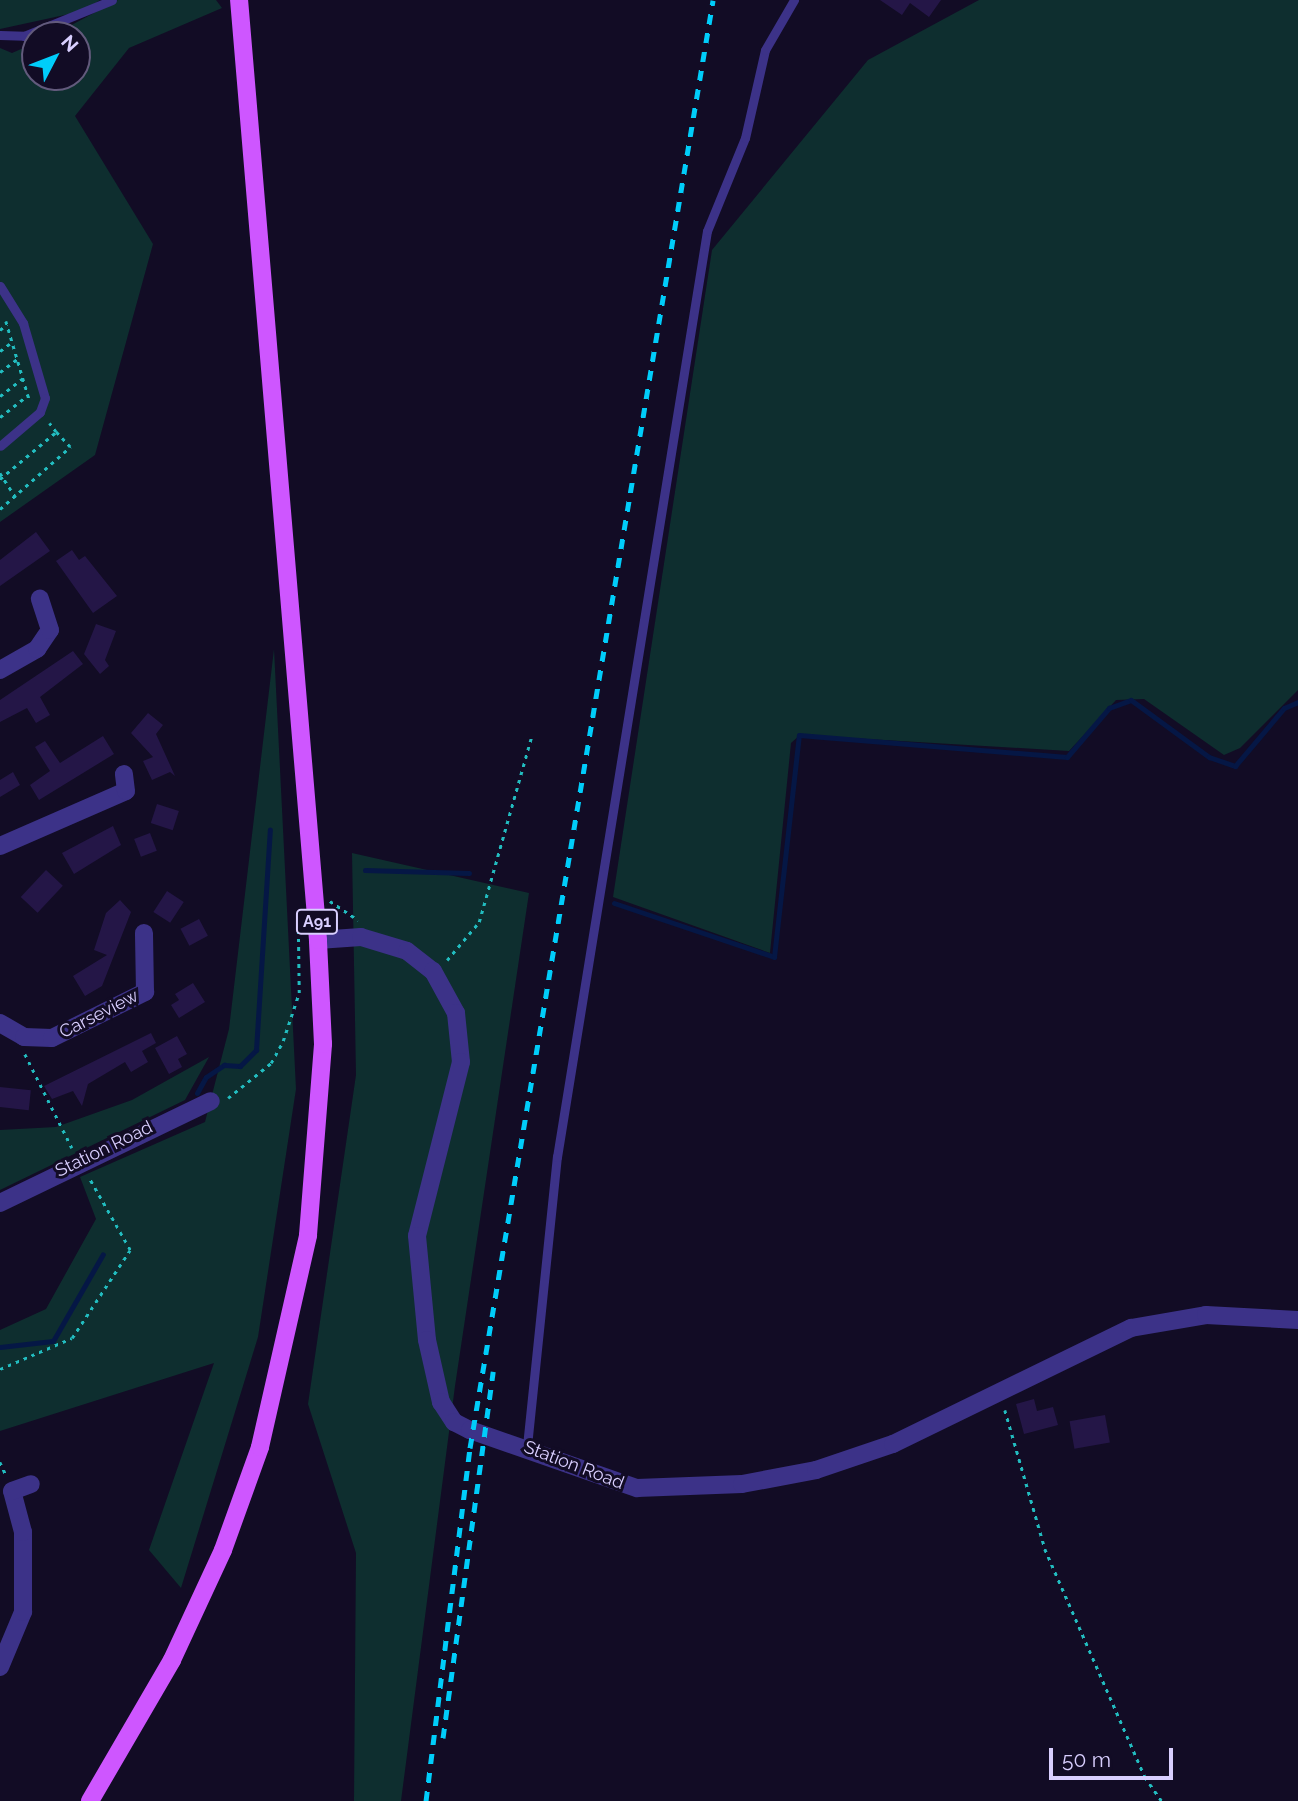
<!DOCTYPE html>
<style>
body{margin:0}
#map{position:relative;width:1298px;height:1801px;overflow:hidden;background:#120c25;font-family:Raleway,sans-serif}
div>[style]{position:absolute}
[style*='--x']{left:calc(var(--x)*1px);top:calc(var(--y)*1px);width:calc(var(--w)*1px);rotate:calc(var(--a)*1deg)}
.green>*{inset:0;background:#0e2e2f}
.stream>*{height:5px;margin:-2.5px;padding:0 2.5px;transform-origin:2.5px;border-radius:2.5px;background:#051745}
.building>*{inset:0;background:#241647;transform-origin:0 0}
.path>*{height:2.5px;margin-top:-1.25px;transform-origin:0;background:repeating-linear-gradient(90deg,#22bdc0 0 3.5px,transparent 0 8.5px)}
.lane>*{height:9px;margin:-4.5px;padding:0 4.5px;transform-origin:4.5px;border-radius:4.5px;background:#3c3288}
.street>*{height:18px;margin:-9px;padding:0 9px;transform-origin:9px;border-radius:9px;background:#3c3288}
.primary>*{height:18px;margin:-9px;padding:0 9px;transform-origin:9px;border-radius:9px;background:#ce56ff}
.rail>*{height:5px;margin-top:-2.5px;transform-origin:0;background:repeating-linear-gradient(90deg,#00cdfa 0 10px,transparent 0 19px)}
span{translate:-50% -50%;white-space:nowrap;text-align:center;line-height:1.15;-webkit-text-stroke:6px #120c25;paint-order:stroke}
.shield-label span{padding:2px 5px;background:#120c25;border:2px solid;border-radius:5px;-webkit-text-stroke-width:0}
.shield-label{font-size:16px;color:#d9cfff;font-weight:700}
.street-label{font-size:18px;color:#d9cfff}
.north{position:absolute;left:21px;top:21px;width:70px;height:70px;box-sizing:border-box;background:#120c25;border:2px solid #625a7c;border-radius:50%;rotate:48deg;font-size:19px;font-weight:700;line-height:28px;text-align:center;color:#d9cfff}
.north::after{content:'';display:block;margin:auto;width:24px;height:32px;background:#00cdfa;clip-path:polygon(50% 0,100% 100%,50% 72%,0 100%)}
.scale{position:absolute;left:1049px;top:1748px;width:124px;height:32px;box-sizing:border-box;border:4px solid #d9cfff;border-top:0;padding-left:9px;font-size:21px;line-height:24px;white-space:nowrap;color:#d9cfff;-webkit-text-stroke:5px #120c25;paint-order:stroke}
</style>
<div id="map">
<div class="green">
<div style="clip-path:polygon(0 0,100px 0,83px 11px,0 29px)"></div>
<div style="clip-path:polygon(118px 0,216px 0,222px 8px,129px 48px,75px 116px,153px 244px,95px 455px,0 522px,0 48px,12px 53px,35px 43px,35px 77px,77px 77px,77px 35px,53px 35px)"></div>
<div style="clip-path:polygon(979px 0,1298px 0,1298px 690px,1240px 748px,1224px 755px,1144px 699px,1116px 700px,1069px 751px,800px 735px,791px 743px,770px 953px,613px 897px,712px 250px,868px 60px)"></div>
<div style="clip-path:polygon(274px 649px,296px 1089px,258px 1337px,181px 1588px,149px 1550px,214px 1363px,0 1431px,0 1330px,46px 1309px,96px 1219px,80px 1177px,205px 1122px,229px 1029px)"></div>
<div style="clip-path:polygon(352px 853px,529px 893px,455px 1386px,401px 1801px,354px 1801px,356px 1553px,308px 1404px,356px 1075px)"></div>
<div style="clip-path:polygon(209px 1057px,185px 1100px,0 1190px,0 1130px,56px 1127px,132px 1100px)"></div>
</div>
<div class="stream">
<div style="--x:365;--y:870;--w:104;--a:1.7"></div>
<div style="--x:614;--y:903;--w:169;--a:18.6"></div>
<div style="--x:774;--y:957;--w:223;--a:-83.6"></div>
<div style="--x:799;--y:735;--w:269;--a:4.7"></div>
<div style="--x:1067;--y:757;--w:65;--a:-49.4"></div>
<div style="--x:1109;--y:708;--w:23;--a:-20"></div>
<div style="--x:1131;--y:700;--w:97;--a:36.2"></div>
<div style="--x:1209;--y:757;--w:28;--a:19"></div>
<div style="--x:1235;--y:766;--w:76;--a:-49.8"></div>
<div style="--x:1284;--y:708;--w:15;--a:-23"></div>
<div style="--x:197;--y:1093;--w:18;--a:-61"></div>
<div style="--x:206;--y:1077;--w:22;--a:-34"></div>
<div style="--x:224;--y:1065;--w:16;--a:4"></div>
<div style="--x:240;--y:1066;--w:23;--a:-45"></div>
<div style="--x:256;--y:1050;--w:221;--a:-86.4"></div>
<div style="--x:0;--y:1347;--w:53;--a:-6.5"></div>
<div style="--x:53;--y:1341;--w:100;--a:-60.1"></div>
</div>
<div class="building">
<div style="clip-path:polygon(880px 0,941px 0,929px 17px,910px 3px,902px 15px)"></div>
<div style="clip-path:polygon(36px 532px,50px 551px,0 586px,0 560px)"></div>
<div style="clip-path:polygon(72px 550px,79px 560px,85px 556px,117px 596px,93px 613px,56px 561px)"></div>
<div style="clip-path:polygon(96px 624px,116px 631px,105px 660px,109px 666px,100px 674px,84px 654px)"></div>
<div style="clip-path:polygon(73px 651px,83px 664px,40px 697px,50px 715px,36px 723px,27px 708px,0 722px,0 700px)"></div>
<div style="clip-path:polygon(148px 713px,163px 725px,156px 734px,175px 776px,170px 772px,152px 780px,143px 761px,153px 757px,131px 733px)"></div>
<div style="clip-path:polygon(103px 736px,114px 754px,39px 800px,30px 785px,50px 771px,35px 747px,45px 741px,60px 763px)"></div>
<div style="clip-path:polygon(13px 772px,20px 785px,0 797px,0 780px)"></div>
<div style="left:157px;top:804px;width:23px;height:20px;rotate:18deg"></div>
<div style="clip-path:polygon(113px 826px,121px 845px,74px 874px,62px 853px)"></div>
<div style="left:150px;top:833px;width:19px;height:17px;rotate:69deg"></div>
<div style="left:46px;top:870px;width:23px;height:37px;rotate:43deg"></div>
<div style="left:167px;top:891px;width:20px;height:25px;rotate:33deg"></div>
<div style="clip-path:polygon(120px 900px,131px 912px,102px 986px,85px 996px,73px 976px,107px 955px,94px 950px,106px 913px)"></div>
<div style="left:199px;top:919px;width:19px;height:21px;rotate:62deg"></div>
<div style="clip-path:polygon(193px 983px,205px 1002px,179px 1018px,171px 1005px,179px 1000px,175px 994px)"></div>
<div style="clip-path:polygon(151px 1033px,156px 1043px,142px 1051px,148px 1062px,131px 1072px,125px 1062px,88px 1084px,82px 1106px,73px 1091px,52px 1099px,44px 1086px)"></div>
<div style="clip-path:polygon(177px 1036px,187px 1054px,178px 1059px,182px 1067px,169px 1074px,155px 1048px)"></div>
<div style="left:0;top:1087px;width:31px;height:20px;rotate:6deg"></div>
<div style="clip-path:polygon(1034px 1399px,1037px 1411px,1053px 1407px,1058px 1425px,1024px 1434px,1016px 1404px)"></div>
<div style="left:1105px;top:1415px;width:28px;height:36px;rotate:80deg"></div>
</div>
<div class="path">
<div style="--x:6;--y:321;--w:84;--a:73.5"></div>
<div style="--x:0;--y:330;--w:9;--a:-41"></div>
<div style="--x:0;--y:351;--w:15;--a:-37"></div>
<div style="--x:0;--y:372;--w:21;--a:-37"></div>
<div style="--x:0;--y:396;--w:29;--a:-38"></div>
<div style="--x:0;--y:417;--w:36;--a:-38"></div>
<div style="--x:0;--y:473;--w:30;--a:57"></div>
<div style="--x:0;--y:479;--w:73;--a:-40"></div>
<div style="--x:56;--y:432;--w:11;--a:-128"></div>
<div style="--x:0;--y:509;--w:94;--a:-41.5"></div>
<div style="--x:70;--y:447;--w:21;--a:-133"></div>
<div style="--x:330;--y:901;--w:34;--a:34"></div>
<div style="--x:447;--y:960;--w:50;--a:-49.9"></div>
<div style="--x:479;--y:922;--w:194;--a:-74.2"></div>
<div style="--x:25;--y:1054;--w:105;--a:63.4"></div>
<div style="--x:228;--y:1098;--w:55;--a:-39.1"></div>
<div style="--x:271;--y:1063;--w:25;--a:-61"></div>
<div style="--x:283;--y:1041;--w:51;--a:-71.6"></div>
<div style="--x:299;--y:993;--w:74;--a:-90.8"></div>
<div style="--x:0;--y:1369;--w:78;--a:-23.3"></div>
<div style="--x:72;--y:1338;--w:105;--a:-56.6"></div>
<div style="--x:130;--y:1250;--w:83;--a:-119.7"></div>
<div style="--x:1005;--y:1410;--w:145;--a:73.9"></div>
<div style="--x:1045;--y:1549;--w:249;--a:66.3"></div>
<div style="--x:1145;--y:1777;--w:29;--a:55"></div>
<div style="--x:0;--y:1462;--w:14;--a:65"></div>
</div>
<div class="lane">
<div style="--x:0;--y:35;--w:24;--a:2"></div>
<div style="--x:24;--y:36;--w:95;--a:-22.2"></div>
<div style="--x:0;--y:286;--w:44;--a:58.1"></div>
<div style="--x:23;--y:323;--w:78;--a:73.7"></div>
<div style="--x:45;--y:398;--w:15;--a:110"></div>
<div style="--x:40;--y:412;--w:52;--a:139.6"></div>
<div style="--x:527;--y:1446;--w:291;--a:-84.1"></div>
<div style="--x:557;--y:1157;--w:938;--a:-80.8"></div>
<div style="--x:707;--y:231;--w:100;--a:-67.8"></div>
<div style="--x:745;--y:138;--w:90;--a:-77.2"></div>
<div style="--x:765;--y:50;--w:58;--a:-59.9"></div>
</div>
<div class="street">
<div style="--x:0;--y:670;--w:43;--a:-29.6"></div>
<div style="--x:37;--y:649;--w:23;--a:-56"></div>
<div style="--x:50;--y:630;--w:33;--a:-108"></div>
<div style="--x:0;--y:846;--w:137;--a:-23.6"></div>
<div style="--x:126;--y:791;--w:17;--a:-97"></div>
<div style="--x:318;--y:940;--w:43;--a:-4"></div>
<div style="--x:361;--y:937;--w:48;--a:16.9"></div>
<div style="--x:407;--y:951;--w:33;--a:38"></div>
<div style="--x:433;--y:971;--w:48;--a:61.3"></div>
<div style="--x:456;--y:1013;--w:49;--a:84.2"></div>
<div style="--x:461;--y:1062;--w:179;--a:104.2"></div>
<div style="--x:417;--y:1236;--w:104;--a:84.5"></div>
<div style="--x:427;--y:1340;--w:64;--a:77.3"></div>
<div style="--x:441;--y:1402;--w:24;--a:57"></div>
<div style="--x:454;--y:1422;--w:18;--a:27"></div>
<div style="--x:470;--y:1430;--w:177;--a:19.2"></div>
<div style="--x:637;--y:1488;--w:105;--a:-2.2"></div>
<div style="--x:742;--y:1484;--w:75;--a:-10.7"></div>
<div style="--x:816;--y:1470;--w:81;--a:-18.7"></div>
<div style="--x:893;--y:1444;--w:265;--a:-26"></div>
<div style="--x:1131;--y:1328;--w:76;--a:-9.8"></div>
<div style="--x:1206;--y:1315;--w:92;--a:3.1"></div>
<div style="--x:0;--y:1023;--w:28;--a:30"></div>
<div style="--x:24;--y:1037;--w:28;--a:2"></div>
<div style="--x:52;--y:1038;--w:104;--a:-26.3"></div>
<div style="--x:145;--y:992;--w:59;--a:-91"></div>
<div style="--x:0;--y:1203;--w:234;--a:-25.8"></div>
<div style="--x:0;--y:1667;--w:60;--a:-67.3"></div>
<div style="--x:23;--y:1612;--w:80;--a:-90"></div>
<div style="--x:23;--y:1532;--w:42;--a:-105"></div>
<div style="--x:12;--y:1491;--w:20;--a:-20"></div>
</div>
<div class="primary">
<div style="--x:90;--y:1801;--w:163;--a:-59.8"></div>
<div style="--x:172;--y:1660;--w:121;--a:-65.1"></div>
<div style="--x:223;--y:1550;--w:109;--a:-70.2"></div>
<div style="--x:260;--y:1447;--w:217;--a:-77.2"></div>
<div style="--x:308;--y:1235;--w:192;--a:-85.5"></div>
<div style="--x:323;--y:1044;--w:104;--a:-92.8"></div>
<div style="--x:318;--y:940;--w:943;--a:-94.8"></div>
</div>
<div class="rail">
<div style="--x:443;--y:1738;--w:370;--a:-82.2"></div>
<div style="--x:426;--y:1801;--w:356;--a:-82.9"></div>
<div style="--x:470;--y:1448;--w:1468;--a:-80.47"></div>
</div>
<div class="shield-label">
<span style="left:317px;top:922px">A91</span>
</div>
<div class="street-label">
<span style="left:99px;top:1014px;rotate:-27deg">Carseview</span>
<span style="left:104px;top:1149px;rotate:-26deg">Station Road</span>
<span style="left:574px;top:1465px;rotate:21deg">Station Road</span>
</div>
<div class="north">N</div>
<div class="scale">50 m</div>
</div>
